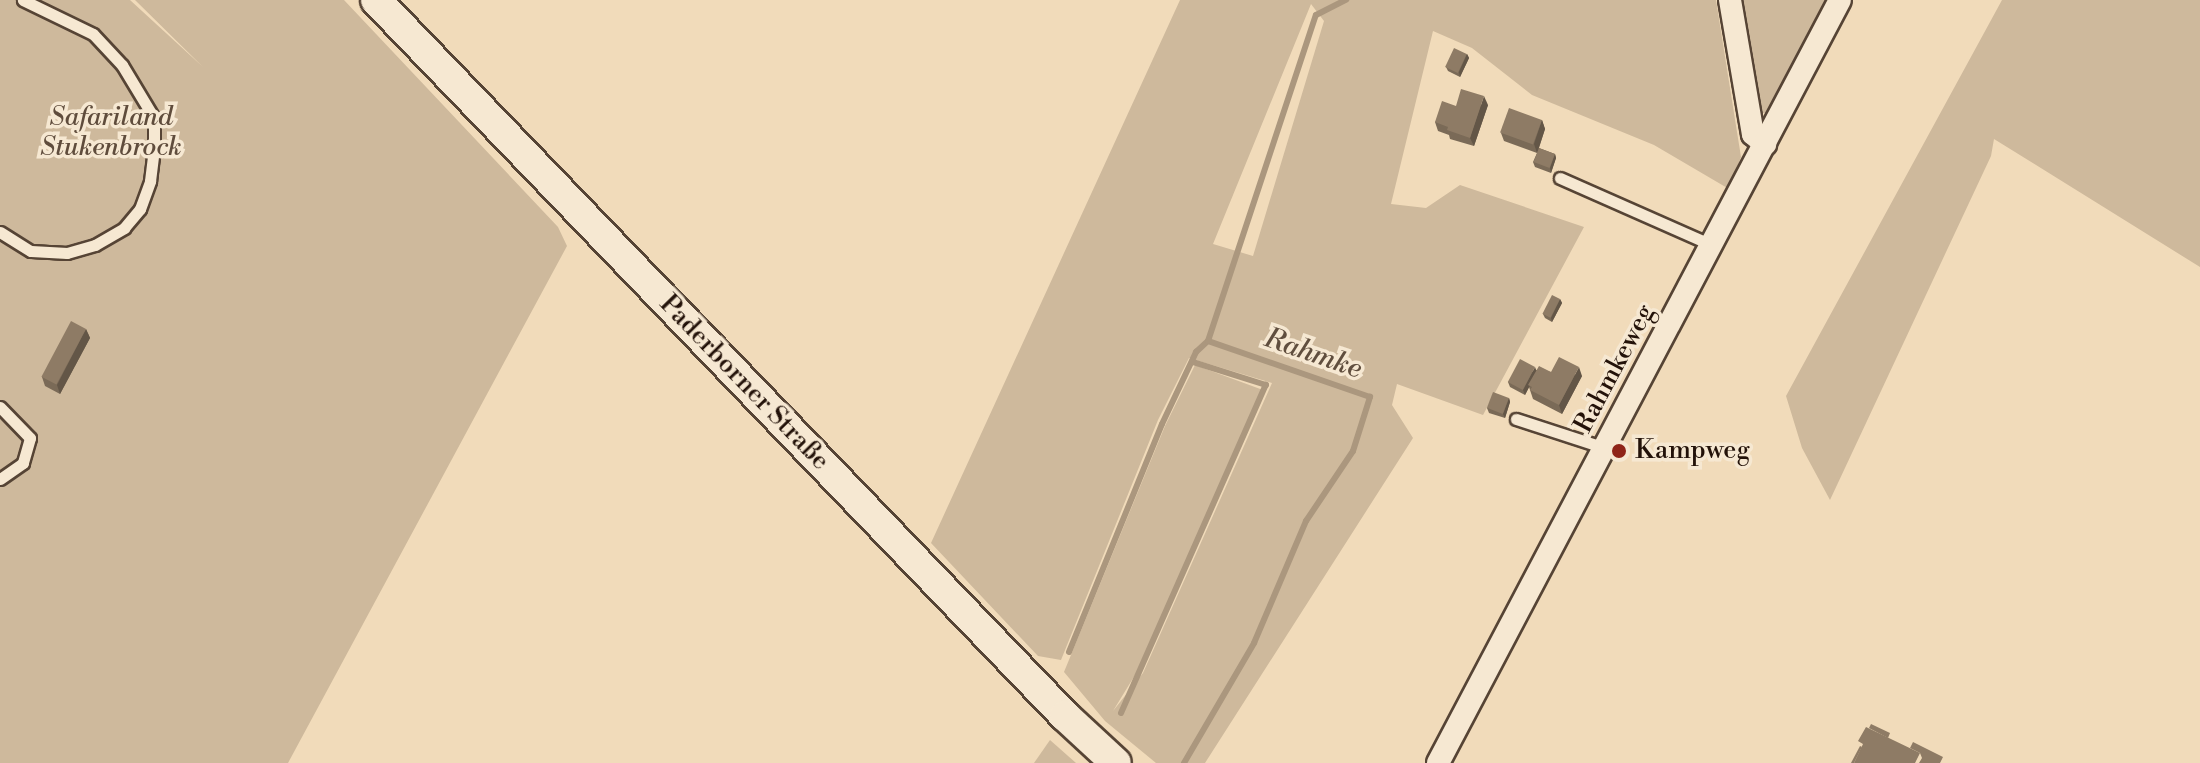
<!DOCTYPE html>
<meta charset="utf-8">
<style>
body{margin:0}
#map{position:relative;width:2200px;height:763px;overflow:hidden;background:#f1dbba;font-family:"Libre Bodoni",serif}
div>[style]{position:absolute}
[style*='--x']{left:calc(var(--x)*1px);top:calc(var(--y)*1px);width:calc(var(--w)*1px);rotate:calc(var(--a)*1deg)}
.green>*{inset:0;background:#ceb99c}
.stream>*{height:6px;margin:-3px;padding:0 3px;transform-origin:3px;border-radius:3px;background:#ab977e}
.roads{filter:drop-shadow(2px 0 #564435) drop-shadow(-2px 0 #564435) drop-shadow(0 2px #564435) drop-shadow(0 -2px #564435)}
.lane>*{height:11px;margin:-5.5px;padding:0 5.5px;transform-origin:5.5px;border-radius:5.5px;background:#f6e8d2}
.street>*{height:22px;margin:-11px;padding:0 11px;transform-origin:11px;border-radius:11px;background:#f6e8d2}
.secondary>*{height:30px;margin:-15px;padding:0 15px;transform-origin:15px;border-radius:15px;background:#f6e8d2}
.wall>*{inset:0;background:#7a6a57}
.shaded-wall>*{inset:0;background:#635647}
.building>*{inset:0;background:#8e7b65;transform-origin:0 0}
.dots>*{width:22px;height:22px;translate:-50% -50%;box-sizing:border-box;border:4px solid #f6e8d2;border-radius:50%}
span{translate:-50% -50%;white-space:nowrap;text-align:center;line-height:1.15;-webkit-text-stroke:7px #f6e8d2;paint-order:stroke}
.park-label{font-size:26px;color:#5f4c3c;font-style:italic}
.street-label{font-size:26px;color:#231209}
.poi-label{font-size:26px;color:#231209}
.left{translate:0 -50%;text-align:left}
.water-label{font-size:28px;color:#604e3e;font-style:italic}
</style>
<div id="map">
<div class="green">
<div style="clip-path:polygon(0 0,130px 0,203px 67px,135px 0,344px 0,558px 227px,567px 246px,288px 763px,0 763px)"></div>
<div style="clip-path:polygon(evenodd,1180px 0,1716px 0,1741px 157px,1729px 189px,1654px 145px,1532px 95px,1472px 48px,1433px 31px,1391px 204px,1426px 208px,1460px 185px,1584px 227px,1483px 415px,1397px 384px,1392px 405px,1413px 438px,1205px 763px,1156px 763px,1105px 721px,1064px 672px,1165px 426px,1195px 365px,1263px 390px,1135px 675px,1113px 711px,1143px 673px,1272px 383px,1189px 358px,1158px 420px,1061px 660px,1038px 656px,931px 543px,1180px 0,1311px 4px,1324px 21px,1253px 256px,1213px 244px,1311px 4px)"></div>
<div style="clip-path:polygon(1739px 0,1828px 0,1768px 114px,1755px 111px)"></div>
<div style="clip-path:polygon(2002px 0,2200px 0,2200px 267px,1994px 139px,1991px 156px,1830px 500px,1802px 448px,1786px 396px)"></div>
<div style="clip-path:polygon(1050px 740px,1076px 763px,1034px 763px)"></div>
</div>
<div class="stream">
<div style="--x:1069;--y:652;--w:246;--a:-67.8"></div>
<div style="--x:1162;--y:424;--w:80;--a:-64.7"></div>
<div style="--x:1196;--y:352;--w:16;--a:-43"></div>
<div style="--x:1121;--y:713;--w:359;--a:-66.2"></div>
<div style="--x:1266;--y:385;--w:77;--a:-162.5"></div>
<div style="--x:1184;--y:763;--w:139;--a:-59.7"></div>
<div style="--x:1254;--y:643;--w:133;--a:-66.9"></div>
<div style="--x:1306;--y:521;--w:84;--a:-56.1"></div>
<div style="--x:1353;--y:451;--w:57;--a:-72.5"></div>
<div style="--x:1370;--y:397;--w:171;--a:-160.9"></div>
<div style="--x:1208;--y:341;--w:343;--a:-71.7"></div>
<div style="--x:1316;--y:15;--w:34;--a:-27"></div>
</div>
<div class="roads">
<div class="lane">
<div style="--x:1560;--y:178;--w:166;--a:23.8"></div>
<div style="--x:0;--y:232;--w:36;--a:32"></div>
<div style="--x:31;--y:251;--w:36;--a:3"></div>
<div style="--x:67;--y:253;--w:29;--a:-16"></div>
<div style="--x:95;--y:245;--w:34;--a:-30"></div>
<div style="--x:124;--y:228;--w:25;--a:-50"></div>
<div style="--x:140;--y:209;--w:30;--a:-70"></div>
<div style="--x:150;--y:181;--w:32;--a:-83"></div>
<div style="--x:154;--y:149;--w:31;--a:-90"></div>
<div style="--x:154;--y:118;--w:62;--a:-121.1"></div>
<div style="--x:122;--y:65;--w:42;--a:-133.1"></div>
<div style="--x:93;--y:34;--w:78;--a:-154.1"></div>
<div style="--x:0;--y:407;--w:43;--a:45.9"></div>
<div style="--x:30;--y:438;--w:26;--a:106"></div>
<div style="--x:23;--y:463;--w:28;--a:145"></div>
<div style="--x:1516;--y:419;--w:94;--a:18"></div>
</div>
<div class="street">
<div style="--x:1730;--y:0;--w:136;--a:80.3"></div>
<div style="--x:1753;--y:134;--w:16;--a:40"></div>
<div style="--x:1438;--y:763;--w:862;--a:-62.22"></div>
</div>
<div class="secondary">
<div style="--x:376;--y:0;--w:994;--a:46.1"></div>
<div style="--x:1065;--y:716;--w:69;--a:42.7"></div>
</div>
</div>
<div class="wall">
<div style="clip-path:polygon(1467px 54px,1469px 58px,1460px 77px,1448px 71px,1446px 67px)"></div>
<div style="clip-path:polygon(1488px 105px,1474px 146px,1450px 139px,1449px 135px,1438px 131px,1435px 122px,1456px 106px)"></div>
<div style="clip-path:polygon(1542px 120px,1545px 129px,1539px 148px,1555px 154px,1556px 158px,1551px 173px,1535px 167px,1533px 162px,1537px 153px,1504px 141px,1501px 133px)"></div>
<div style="clip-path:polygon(1560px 299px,1562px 303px,1552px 322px,1545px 318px,1543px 314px)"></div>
<div style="clip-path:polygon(86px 329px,90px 338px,60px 394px,45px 386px,42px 377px)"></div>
<div style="clip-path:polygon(1536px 370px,1582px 376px,1562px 414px,1533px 399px,1529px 387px,1525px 395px,1510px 387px,1508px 382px)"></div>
<div style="clip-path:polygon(1509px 398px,1510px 402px,1505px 418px,1489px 413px,1487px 408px)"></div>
</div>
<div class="shaded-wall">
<div style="clip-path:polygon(1467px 54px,1469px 58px,1460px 77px,1459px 72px)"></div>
<div style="clip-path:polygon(1484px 96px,1488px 105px,1474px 146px,1470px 138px)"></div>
<div style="clip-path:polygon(1542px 120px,1545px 129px,1537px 153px,1534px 144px)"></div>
<div style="clip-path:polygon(1555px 154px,1556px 158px,1551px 173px,1550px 168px)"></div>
<div style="clip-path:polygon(1560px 299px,1562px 303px,1552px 322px,1551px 318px)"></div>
<div style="clip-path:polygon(86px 329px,90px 338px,60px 394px,57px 385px)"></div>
<div style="clip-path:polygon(1535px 367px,1537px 372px,1525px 395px,1523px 390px)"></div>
<div style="clip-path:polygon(1579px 367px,1582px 376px,1562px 414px,1559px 405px)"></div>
<div style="clip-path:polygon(1509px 398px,1510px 402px,1505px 418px,1503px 414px)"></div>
</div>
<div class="building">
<div style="left:1454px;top:48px;width:14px;height:21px;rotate:25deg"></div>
<div style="clip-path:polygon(1461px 89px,1484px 96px,1470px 138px,1447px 130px,1448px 127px,1435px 122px,1442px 101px,1456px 106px)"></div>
<div style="left:1509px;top:108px;width:35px;height:26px;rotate:20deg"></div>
<div style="left:1539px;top:148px;width:17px;height:15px;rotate:21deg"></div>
<div style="left:1552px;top:295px;width:9px;height:21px;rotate:27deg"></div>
<div style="left:71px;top:321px;width:17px;height:63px;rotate:28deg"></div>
<div style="clip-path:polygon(1559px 357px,1579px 367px,1559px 405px,1530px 390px,1532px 387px,1528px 385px,1539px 366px,1551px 372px)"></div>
<div style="left:1520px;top:359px;width:17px;height:26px;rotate:28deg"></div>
<div style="left:1493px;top:392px;width:17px;height:17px;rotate:21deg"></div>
<div style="clip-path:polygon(1871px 724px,1890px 733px,1888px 738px,1869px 728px)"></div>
<div style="clip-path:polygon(1866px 727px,1920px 753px,1915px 763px,1854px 763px,1863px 744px,1858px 741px)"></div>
<div style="clip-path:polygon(1913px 742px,1943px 757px,1940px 763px,1919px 763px,1922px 758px,1920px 753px,1910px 748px)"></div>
<div style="clip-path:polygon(1860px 746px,1862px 747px,1854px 763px,1851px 763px)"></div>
</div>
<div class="dots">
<div style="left:1619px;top:451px;background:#8f2418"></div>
</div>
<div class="park-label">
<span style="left:111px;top:133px">Safariland<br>Stukenbrock</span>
</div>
<div class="street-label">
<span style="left:1615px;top:369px;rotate:-62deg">Rahmkeweg</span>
<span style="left:744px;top:383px;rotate:46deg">Paderborner Straße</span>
</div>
<div class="poi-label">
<span class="left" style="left:1635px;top:451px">Kampweg</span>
</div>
<div class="water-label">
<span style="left:1313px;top:354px;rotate:19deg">Rahmke</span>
</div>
</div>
